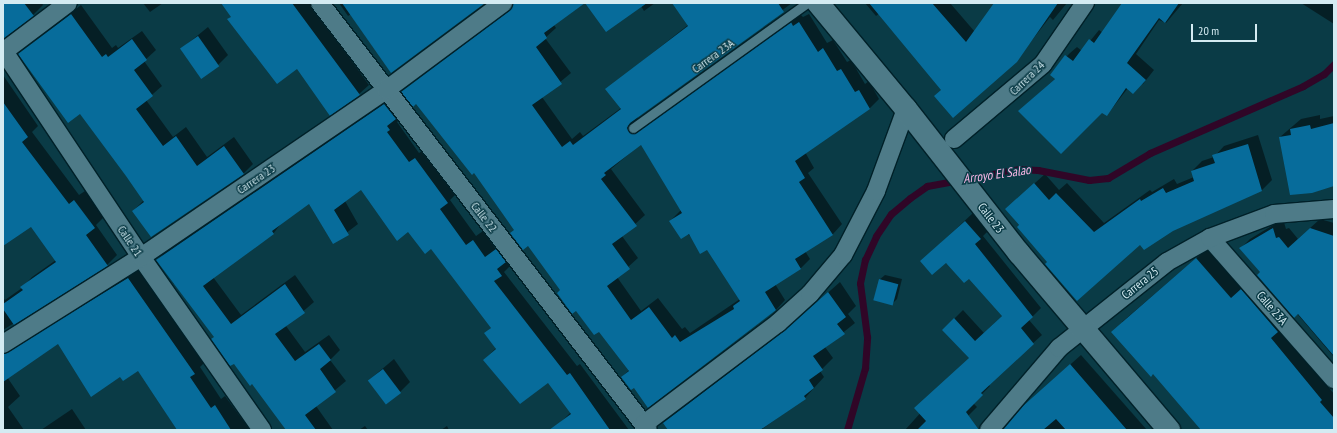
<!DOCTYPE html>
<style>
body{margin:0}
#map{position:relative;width:1337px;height:433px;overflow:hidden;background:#0a3b46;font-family:"PT Sans Narrow",sans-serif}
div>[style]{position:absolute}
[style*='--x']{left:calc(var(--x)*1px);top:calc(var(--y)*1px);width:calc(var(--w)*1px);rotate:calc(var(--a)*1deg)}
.shadow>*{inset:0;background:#0007}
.stream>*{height:7px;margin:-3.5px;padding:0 3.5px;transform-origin:3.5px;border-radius:3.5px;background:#300627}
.building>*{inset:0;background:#076c9b;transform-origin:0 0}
.roads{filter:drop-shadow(1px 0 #002129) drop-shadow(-1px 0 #002129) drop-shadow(0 1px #002129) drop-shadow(0 -1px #002129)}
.service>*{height:9px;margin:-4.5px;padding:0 4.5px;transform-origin:4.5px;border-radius:4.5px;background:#4e7b88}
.minor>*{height:18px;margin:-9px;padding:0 9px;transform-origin:9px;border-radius:9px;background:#4e7b88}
.tertiary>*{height:22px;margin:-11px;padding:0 11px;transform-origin:11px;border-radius:11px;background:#4e7b88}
span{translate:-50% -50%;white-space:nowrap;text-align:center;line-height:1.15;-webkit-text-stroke:3px #0a3b46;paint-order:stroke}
.street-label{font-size:12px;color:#d4ebf2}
.water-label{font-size:13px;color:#fab7e7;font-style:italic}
.frame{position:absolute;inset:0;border:4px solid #d4ebf2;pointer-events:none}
.scale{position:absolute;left:1191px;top:24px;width:66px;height:18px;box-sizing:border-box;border:2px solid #d4ebf2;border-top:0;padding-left:5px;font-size:12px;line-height:14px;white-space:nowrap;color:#d4ebf2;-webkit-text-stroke:3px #0a3b46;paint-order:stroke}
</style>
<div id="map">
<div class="shadow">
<div style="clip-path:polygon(3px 3px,42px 3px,43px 5px,33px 15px)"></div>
<div style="clip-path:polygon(143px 3px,163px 3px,150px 12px)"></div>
<div style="clip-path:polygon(222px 3px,310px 3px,369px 85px,359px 94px,297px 68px,232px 17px)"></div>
<div style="clip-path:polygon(339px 3px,484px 3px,351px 14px,348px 16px)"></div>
<div style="clip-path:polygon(evenodd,513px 3px,584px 3px,554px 25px,556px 28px,545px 38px,571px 73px,542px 97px,572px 139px,580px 132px,583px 136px,621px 108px,607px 89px,688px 25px,673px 3px,792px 3px,638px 116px,637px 123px,647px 124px,800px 14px,803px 17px,809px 14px,827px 43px,833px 40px,847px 62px,851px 60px,865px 84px,869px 81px,879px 99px,870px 108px,805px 152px,814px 168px,808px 173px,842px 224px,833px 234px,805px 251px,810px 259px,801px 268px,775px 284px,785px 300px,776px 310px,634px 387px,622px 377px,629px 370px,600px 330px,561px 290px,475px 172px,416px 103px,403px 92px,514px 7px,513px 3px,641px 144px,681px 210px,670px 221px,708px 249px,740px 299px,690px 333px,685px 327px,682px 329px,658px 298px,641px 311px,617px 277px,638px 258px,622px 236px,645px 215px,611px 169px,641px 144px)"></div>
<div style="clip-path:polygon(586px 3px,655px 3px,644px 11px,641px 6px)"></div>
<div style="clip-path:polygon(865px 3px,950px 3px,975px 32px,995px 3px,1067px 3px,1053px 20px,1050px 17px,1016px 61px,942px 89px,880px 13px,876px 16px)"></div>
<div style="clip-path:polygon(1124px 3px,1183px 3px,1166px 23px,1159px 20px,1136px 54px,1154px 70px,1143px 84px,1128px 88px,1107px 115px,1102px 111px,1029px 102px,1056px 78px,1061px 62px,1070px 53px,1077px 47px,1082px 51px,1099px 30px,1103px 33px)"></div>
<div style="clip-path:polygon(1301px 3px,1334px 3px,1334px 24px)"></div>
<div style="clip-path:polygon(81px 5px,112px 48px,116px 45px,118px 48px,142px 31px,156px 50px,144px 61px,162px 86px,146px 100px,173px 137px,186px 127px,207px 157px,234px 137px,253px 164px,243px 174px,133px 211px,144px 200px,81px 112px,19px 54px)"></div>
<div style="clip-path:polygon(208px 27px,228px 55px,218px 65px,181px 49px)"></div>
<div style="clip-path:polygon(3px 75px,38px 126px,32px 132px,79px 195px,85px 191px,104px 217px,96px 225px,117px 255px,107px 265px,3px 330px,4px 339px,138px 268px,204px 363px,200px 367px,221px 399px,225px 396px,250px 430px,177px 430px,139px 370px,120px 375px,58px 343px,7px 377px,20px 396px,8px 407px,24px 430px,3px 430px,3px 298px,5px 300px,22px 288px,32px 277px,56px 260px,31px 226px,3px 245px)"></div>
<div style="clip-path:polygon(394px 95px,399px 120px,397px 122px,419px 153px,425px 149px,457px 193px,450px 200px,476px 236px,483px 231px,495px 248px,506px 240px,511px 265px,504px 272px,577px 366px,580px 364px,629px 430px,565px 430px,560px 423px,571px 412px,549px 381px,484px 360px,496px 348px,486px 333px,492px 327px,432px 248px,361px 189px,345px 201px,358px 224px,333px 243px,309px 203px,282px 222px,273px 234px,213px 277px,241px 315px,295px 275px,314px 302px,286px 326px,305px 352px,329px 335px,340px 350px,330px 360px,346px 381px,316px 406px,333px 430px,287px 430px,176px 282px,174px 284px,157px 260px,167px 250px)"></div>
<div style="clip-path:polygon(1320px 115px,1320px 119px,1334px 116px,1334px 185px,1280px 137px,1301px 119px)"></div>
<div style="clip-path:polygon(1258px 135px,1272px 180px,1262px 190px,1141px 243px,1048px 261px,1006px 209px,1045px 174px,1059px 190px,1067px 183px,1104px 223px,1150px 190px,1152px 192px,1174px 179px,1177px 184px,1194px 177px,1192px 171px,1202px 161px,1214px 157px,1224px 146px)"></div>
<div style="clip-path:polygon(973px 213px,988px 231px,983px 236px,1041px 308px,1029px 320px,1042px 335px,988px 384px,990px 386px,973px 403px,977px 407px,954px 430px,905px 430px,970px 358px,943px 330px,963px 310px,984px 333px,1003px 315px,969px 277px,930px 253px)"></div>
<div style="clip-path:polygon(1283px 219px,1286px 229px,1289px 228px,1298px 239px,1320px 219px,1334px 223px,1334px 357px,1241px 248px,1250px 239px)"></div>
<div style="clip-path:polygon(1207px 249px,1242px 289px,1251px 280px,1281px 328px,1334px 394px,1334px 430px,1205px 430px,1154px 373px,1122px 322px)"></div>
<div style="clip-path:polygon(885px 275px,902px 279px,897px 299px,892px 304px,879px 280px)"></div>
<div style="clip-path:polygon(840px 282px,856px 306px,848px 314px,855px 323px,825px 347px,833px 358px,820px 371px,824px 377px,805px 398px,761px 430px,669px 430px,664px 423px,675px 413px,796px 321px)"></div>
<div style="clip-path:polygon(1081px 355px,1147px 430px,1004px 430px,1035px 396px)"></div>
<div style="clip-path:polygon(394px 359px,410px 382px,400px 392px,369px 380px)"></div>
<div style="clip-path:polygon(72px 409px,86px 430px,41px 430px)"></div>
<div style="clip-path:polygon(365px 426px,368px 430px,359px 430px)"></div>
<div style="clip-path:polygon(447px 426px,449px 430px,441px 430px)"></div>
</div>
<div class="stream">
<div style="--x:847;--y:430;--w:65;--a:-73.8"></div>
<div style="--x:865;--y:368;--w:31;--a:-86"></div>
<div style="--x:867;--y:337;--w:54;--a:-97.4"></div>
<div style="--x:860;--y:283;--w:24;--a:-78"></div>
<div style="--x:865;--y:260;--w:26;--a:-65"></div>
<div style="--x:876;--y:236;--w:27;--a:-56"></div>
<div style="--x:891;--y:214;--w:25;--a:-40"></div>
<div style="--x:910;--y:198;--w:21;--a:-35"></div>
<div style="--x:927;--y:186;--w:94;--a:-10.5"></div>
<div style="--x:1019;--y:169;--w:19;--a:3"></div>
<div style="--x:1038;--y:170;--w:52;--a:11.1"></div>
<div style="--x:1089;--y:180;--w:19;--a:-6"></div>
<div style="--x:1108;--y:178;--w:49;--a:-30.8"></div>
<div style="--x:1150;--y:153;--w:167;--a:-23.6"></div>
<div style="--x:1303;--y:86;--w:24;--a:-30"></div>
<div style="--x:1324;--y:74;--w:14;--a:-45"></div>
</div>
<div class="building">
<div style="clip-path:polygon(3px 3px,24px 3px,34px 16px,3px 39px)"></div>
<div style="clip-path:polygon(221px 3px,292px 3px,360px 95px,330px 116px,297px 69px,277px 84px,227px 19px,231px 17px)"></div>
<div style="clip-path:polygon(342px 3px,485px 3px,391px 73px)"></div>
<div style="clip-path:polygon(evenodd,513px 3px,647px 3px,606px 32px,585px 3px,544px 33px,547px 38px,536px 47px,562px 84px,532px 105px,562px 147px,570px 141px,573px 145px,621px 109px,605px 89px,688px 26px,672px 3px,778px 3px,784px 12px,630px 123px,627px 128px,630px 133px,636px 133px,791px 22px,793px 26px,799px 22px,818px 52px,823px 48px,837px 71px,841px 69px,855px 92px,859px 90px,870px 109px,795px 161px,805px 178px,799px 182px,833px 235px,795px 259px,801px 269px,765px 292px,776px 310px,648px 408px,634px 388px,631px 390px,621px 377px,629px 371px,599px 332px,594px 335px,576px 311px,572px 314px,557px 293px,560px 290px,528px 246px,523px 250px,510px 233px,514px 230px,474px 173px,472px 175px,416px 104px,413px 107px,401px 92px,509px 11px,513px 3px,641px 145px,682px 213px,669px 221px,681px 239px,689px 234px,700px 254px,707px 250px,740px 301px,733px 306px,734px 309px,680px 342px,675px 335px,672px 338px,649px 307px,631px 320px,607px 286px,630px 269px,612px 244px,637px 226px,601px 179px,606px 175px,604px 173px,641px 145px)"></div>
<div style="clip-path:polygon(869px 3px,932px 3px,966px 42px,994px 3px,1058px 3px,1017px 62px,953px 118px,934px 96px,941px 90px)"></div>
<div style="clip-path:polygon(1122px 3px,1179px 3px,1165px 23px,1159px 18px,1127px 63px,1146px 80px,1133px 94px,1126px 88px,1107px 116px,1102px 113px,1061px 154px,1018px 111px,1055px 79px,1050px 75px,1065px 55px,1073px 61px,1089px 39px,1094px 43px)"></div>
<div style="clip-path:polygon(71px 14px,102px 57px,106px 54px,108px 57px,132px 39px,147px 60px,134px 70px,153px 96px,136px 109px,163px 146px,176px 136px,197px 166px,224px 146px,244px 174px,151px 237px,132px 211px,144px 202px,126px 176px,80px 114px,68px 123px,18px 54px)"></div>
<div style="left:198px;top:36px;width:37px;height:22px;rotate:55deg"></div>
<div style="clip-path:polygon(3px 102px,28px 137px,22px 142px,69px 204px,74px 200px,95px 228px,86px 235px,108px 266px,14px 325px,3px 309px,3px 304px,23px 290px,20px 287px,56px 262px,31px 227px,3px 246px)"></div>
<div style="clip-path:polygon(384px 104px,396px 119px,387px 126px,390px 130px,387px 132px,409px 162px,415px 158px,448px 203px,440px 209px,466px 245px,473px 240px,485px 257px,496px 249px,506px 262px,497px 269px,502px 276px,494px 281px,567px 375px,570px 373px,610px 430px,549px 430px,571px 414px,548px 383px,520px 404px,483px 360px,496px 349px,484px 333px,491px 328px,431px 249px,425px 254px,408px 232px,397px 241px,361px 190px,334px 210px,349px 235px,333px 244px,309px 204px,272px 231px,274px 234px,203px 286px,231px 324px,285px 284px,305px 313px,275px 334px,295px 361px,319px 344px,331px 360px,320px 369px,336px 392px,305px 415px,316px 430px,286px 430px,252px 384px,250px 386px,234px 364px,230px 366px,211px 339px,214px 337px,156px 260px)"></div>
<div style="clip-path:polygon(1334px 123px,1334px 186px,1312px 193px,1290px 195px,1279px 137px,1291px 135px,1290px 129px,1310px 125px,1311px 129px)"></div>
<div style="clip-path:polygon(1248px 144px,1262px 191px,1173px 231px,1144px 250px,1140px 245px,1077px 301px,1045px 264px,1047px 262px,1017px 227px,1019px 225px,1005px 209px,1034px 183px,1049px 200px,1056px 193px,1094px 232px,1140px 199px,1141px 201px,1163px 188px,1166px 193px,1194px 181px,1191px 171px,1215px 163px,1212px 155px)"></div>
<div style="clip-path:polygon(965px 221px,981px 239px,975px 244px,1033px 317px,1021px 328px,1034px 344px,981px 393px,983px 395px,966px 412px,979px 430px,917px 430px,926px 421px,914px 408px,969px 358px,942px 330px,954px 318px,975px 341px,1002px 316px,969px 279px,964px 283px,946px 263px,932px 275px,920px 261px)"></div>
<div style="clip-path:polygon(1273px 228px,1276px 238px,1279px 237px,1288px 248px,1310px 228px,1334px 236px,1334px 356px,1298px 314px,1294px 318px,1257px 275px,1260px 272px,1239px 248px)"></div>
<div style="clip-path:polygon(1196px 258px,1231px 298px,1241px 289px,1278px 332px,1271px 338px,1322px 400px,1320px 402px,1334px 418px,1334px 430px,1201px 430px,1153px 374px,1151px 377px,1111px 332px)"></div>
<div style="clip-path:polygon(128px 278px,195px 374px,190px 377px,211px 408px,215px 405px,231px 430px,177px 430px,138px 371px,123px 381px,120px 377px,91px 397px,58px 344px,3px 382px,3px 354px)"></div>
<div style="left:879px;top:279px;width:20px;height:22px;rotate:15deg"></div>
<div style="clip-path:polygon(828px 292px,846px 317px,837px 324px,845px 334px,813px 356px,823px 370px,809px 380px,814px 388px,804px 396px,806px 399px,760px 430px,668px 430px,663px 423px,784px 331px)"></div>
<div style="clip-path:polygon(1070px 364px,1127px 430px,1066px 430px,1056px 419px,1043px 430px,1003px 430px,1023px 406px)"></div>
<div style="left:383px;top:369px;width:30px;height:19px;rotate:53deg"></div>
</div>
<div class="roads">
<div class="service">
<div style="--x:633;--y:128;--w:214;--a:-35.7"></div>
</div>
<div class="minor">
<div style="--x:320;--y:3;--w:538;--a:52.47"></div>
<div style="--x:3;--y:50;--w:249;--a:56.3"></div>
<div style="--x:141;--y:257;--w:211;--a:55"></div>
<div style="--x:3;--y:52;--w:81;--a:-37"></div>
<div style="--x:954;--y:139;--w:116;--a:-40.1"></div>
<div style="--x:1043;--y:64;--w:74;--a:-55.5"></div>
<div style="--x:1210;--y:238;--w:188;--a:48.7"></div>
<div style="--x:3;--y:344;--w:163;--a:-32.2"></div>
<div style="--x:141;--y:257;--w:297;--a:-34.3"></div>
<div style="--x:386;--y:90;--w:146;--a:-36.6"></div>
<div style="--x:644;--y:424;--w:168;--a:-37"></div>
<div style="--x:778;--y:323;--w:43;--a:-42.2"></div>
<div style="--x:810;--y:294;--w:51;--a:-49.8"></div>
<div style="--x:843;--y:255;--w:72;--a:-62.7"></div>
<div style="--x:876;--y:191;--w:87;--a:-69.9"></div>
<div style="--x:989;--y:430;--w:108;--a:-49.5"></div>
<div style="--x:1059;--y:348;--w:138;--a:-38.5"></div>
<div style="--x:1167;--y:262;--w:49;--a:-29.2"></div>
<div style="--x:1210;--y:238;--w:68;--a:-20.6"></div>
<div style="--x:1274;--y:214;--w:60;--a:-4.8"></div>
</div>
<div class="tertiary">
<div style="--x:818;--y:3;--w:138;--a:50.3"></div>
<div style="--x:906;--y:109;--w:183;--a:51.9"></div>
<div style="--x:1019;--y:253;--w:232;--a:49.7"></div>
</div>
</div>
<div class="street-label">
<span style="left:713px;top:56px;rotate:-36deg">Carrera 23A</span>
<span style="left:1027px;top:78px;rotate:-44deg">Carrera 24</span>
<span style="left:256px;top:179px;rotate:-34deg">Carrera 23</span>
<span style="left:484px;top:217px;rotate:52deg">Calle 22</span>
<span style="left:991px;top:218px;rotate:52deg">Calle 23</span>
<span style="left:130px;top:241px;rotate:56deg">Calle 21</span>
<span style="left:1140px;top:283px;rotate:-39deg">Carrera 25</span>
<span style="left:1272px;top:308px;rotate:49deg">Calle 23A</span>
</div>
<div class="water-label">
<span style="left:997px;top:175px;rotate:-8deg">Arroyo El Salao</span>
</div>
<div class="frame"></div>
<div class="scale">20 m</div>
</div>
